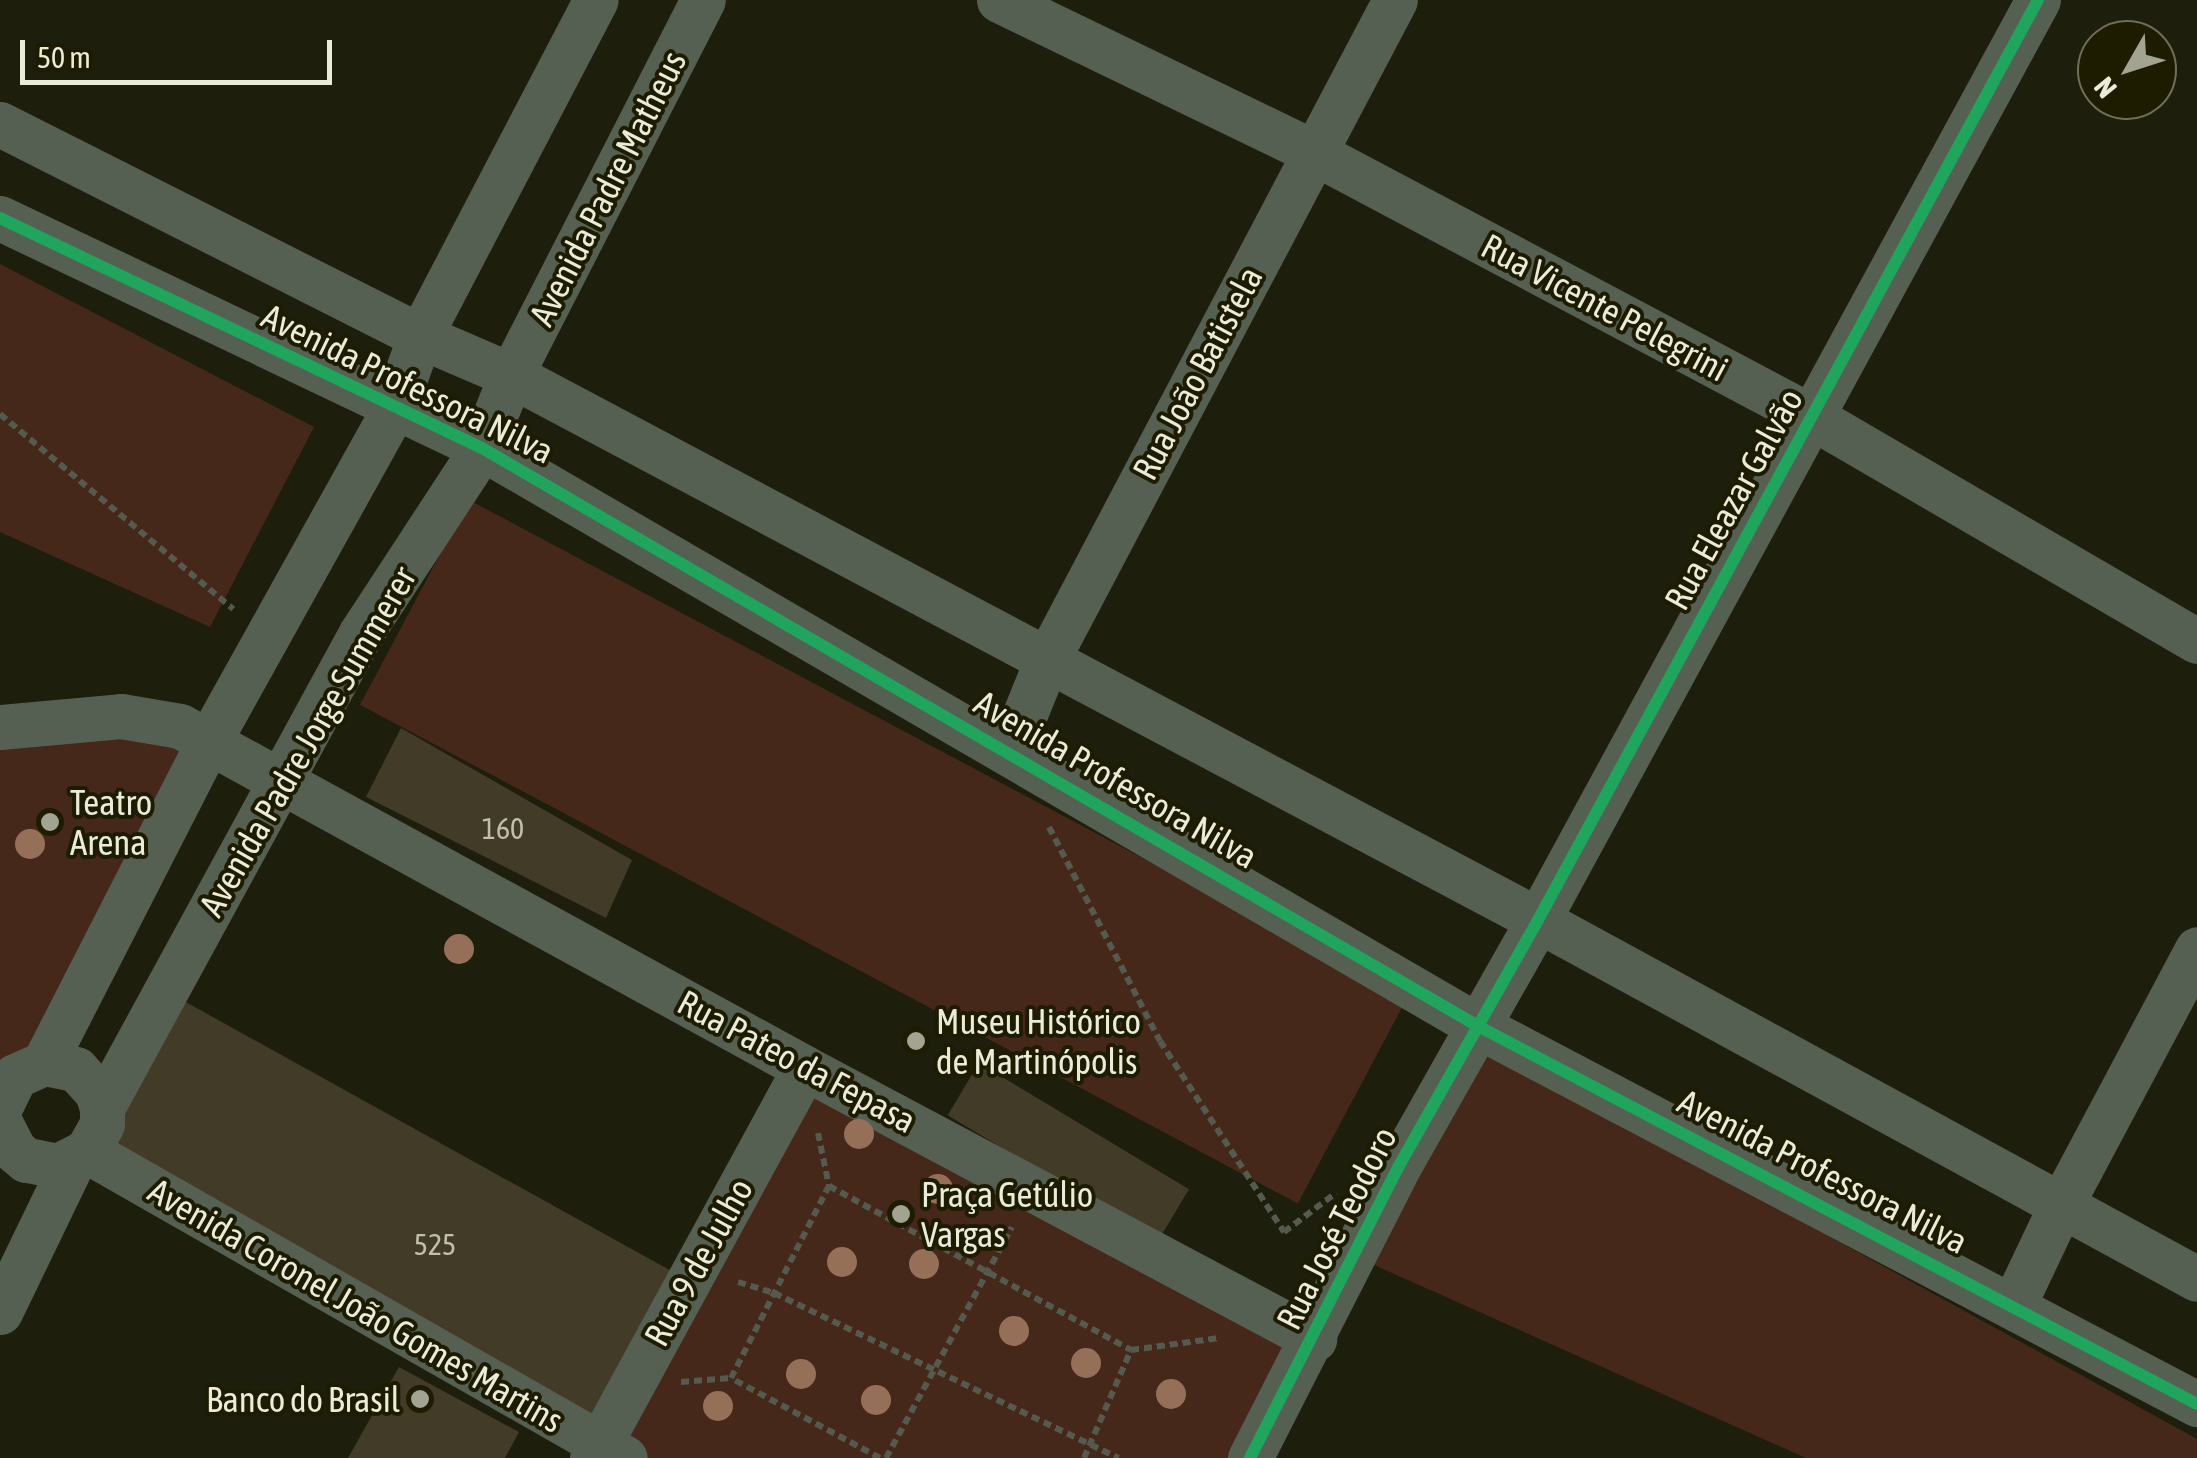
<!DOCTYPE html>
<meta charset="utf-8">
<style>
body{margin:0}
#map{position:relative;width:2197px;height:1458px;overflow:hidden;background:#1e1e0d;font-family:"Asap Condensed",sans-serif}
div>[style]{position:absolute}
[style*='--x']{left:calc(var(--x)*1px);top:calc(var(--y)*1px);width:calc(var(--w)*1px);rotate:calc(var(--a)*1deg)}
.green>*{inset:0;background:#46281b;transform-origin:0 0}
.building>*{inset:0;background:#423b28;transform-origin:0 0}
.path>*{height:6px;margin-top:-3px;transform-origin:0;background:repeating-linear-gradient(90deg,#555a4e 0 8px,transparent 0 13px)}
.minor>*{height:45px;margin:-22.5px;padding:0 22.5px;transform-origin:22.5px;border-radius:22.5px;background:#555f52}
.cycleway>*{height:12px;margin:-6px;padding:0 6px;transform-origin:6px;border-radius:6px;background:#20a55d}
.trees>*{width:30px;height:30px;margin:-15px;border-radius:50%;background:#966f59}
.dots>*{width:28px;height:28px;translate:-50% -50%;box-sizing:border-box;border:5px solid #1d1c00;border-radius:50%}
span{translate:-50% -50%;white-space:nowrap;text-align:center;line-height:1.15;-webkit-text-stroke:8px #1d1c00;paint-order:stroke}
.number-label{font-size:30px;color:#c0bfac}
.number-label span{-webkit-text-stroke-width:0}
.street-label{font-size:35px;color:#eaebd8}
.poi-label{font-size:35px;color:#eaebd8}
.left{translate:0 -50%;text-align:left}
.right{translate:-100% -50%;text-align:right}
.north{position:absolute;left:2077px;top:20px;width:100px;height:100px;box-sizing:border-box;background:#1d1c00;border:2px solid #6f6f56;border-radius:50%;rotate:231deg;font-size:28px;font-weight:700;line-height:40px;text-align:center;color:#eaebd8}
.north::after{content:'';display:block;margin:auto;width:35px;height:45px;background:#a3a391;clip-path:polygon(50% 0,100% 100%,50% 72%,0 100%)}
.scale{position:absolute;left:20px;top:40px;width:312px;height:45px;box-sizing:border-box;border:5px solid #eaebd8;border-top:0;padding-left:12px;font-size:30px;line-height:35px;white-space:nowrap;color:#eaebd8;-webkit-text-stroke:8px #1d1c00;paint-order:stroke}
</style>
<div id="map">
<div class="green">
<div style="clip-path:polygon(0 264px,314px 427px,210px 627px,0 532px)"></div>
<div style="left:469px;top:500px;width:1062px;height:232px;rotate:28deg"></div>
<div style="clip-path:polygon(0 732px,209px 741px,6px 1089px,0 1086px)"></div>
<div style="clip-path:polygon(1480px 1044px,2197px 1439px,2197px 1458px,1806px 1458px,1363px 1260px)"></div>
<div style="clip-path:polygon(805px 1068px,1314px 1339px,1250px 1458px,625px 1458px,599px 1444px)"></div>
</div>
<div class="building">
<div style="clip-path:polygon(401px 728px,632px 860px,606px 918px,366px 797px)"></div>
<div style="left:175px;top:996px;width:568px;height:178px;rotate:29deg"></div>
<div style="left:979px;top:1063px;width:245px;height:61px;rotate:31deg"></div>
<div style="clip-path:polygon(399px 1367px,519px 1432px,505px 1458px,348px 1458px)"></div>
</div>
<div class="path">
<div style="--x:0;--y:414;--w:304;--a:39.9"></div>
<div style="--x:1049;--y:827;--w:241;--a:62.6"></div>
<div style="--x:1160;--y:1041;--w:228;--a:57"></div>
<div style="--x:1284;--y:1232;--w:65;--a:-36.9"></div>
<div style="--x:818;--y:1133;--w:54;--a:78.3"></div>
<div style="--x:738;--y:1282;--w:38;--a:17"></div>
<div style="--x:774;--y:1293;--w:382;--a:25.6"></div>
<div style="--x:681;--y:1382;--w:50;--a:-4.6"></div>
<div style="--x:880;--y:1458;--w:169;--a:-151.8"></div>
<div style="--x:731;--y:1378;--w:216;--a:-63"></div>
<div style="--x:829;--y:1186;--w:344;--a:28.5"></div>
<div style="--x:1131;--y:1350;--w:89;--a:-7.8"></div>
<div style="--x:886;--y:1458;--w:263;--a:-61.4"></div>
<div style="--x:1084;--y:1458;--w:118;--a:-66.5"></div>
</div>
<div class="minor">
<div style="--x:999;--y:0;--w:349;--a:25.8"></div>
<div style="--x:1313;--y:152;--w:565;--a:27.97"></div>
<div style="--x:1812;--y:417;--w:445;--a:30.2"></div>
<div style="--x:0;--y:124;--w:470;--a:26.8"></div>
<div style="--x:420;--y:336;--w:99;--a:23.2"></div>
<div style="--x:511;--y:375;--w:1163;--a:27.95"></div>
<div style="--x:1538;--y:920;--w:750;--a:28.58"></div>
<div style="--x:0;--y:218;--w:534;--a:25.51"></div>
<div style="--x:482;--y:448;--w:1149;--a:30.13"></div>
<div style="--x:1476;--y:1025;--w:815;--a:27.73"></div>
<div style="--x:0;--y:727;--w:121;--a:-5.2"></div>
<div style="--x:121;--y:716;--w:60;--a:9.6"></div>
<div style="--x:180;--y:726;--w:712;--a:28.69"></div>
<div style="--x:805;--y:1068;--w:577;--a:28.03"></div>
<div style="--x:1010;--y:751;--w:96;--a:-68"></div>
<div style="--x:1046;--y:662;--w:748;--a:-62.2"></div>
<div style="--x:44;--y:1063;--w:362;--a:-62.9"></div>
<div style="--x:209;--y:741;--w:381;--a:-60.9"></div>
<div style="--x:394;--y:408;--w:77;--a:-70.1"></div>
<div style="--x:420;--y:336;--w:379;--a:-62.4"></div>
<div style="--x:0;--y:1107;--w:34;--a:-64"></div>
<div style="--x:15;--y:1076;--w:32;--a:-24"></div>
<div style="--x:44;--y:1063;--w:33;--a:11"></div>
<div style="--x:76;--y:1069;--w:31;--a:48"></div>
<div style="--x:97;--y:1092;--w:17;--a:73"></div>
<div style="--x:102;--y:1108;--w:16;--a:90"></div>
<div style="--x:102;--y:1124;--w:31;--a:119"></div>
<div style="--x:87;--y:1151;--w:33;--a:153"></div>
<div style="--x:58;--y:1166;--w:33;--a:-169"></div>
<div style="--x:26;--y:1160;--w:16;--a:-140"></div>
<div style="--x:14;--y:1150;--w:30;--a:-117"></div>
<div style="--x:102;--y:1108;--w:541;--a:-61.4"></div>
<div style="--x:361;--y:633;--w:221;--a:-56.8"></div>
<div style="--x:482;--y:448;--w:79;--a:-68.3"></div>
<div style="--x:511;--y:375;--w:421;--a:-62.9"></div>
<div style="--x:87;--y:1151;--w:619;--a:29.71"></div>
<div style="--x:2014;--y:1304;--w:107;--a:-64.6"></div>
<div style="--x:2060;--y:1207;--w:292;--a:-62"></div>
<div style="--x:0;--y:1312;--w:168;--a:-64.2"></div>
<div style="--x:592;--y:1458;--w:444;--a:-61.4"></div>
<div style="--x:1250;--y:1458;--w:330;--a:-63"></div>
<div style="--x:1400;--y:1164;--w:280;--a:-60.5"></div>
<div style="--x:1538;--y:920;--w:1047;--a:-61.48"></div>
</div>
<div class="cycleway">
<div style="--x:0;--y:218;--w:534;--a:25.51"></div>
<div style="--x:482;--y:448;--w:1149;--a:30.13"></div>
<div style="--x:1476;--y:1025;--w:815;--a:27.73"></div>
<div style="--x:1250;--y:1458;--w:330;--a:-63"></div>
<div style="--x:1400;--y:1164;--w:280;--a:-60.5"></div>
<div style="--x:1538;--y:920;--w:1047;--a:-61.48"></div>
</div>
<div class="trees">
<div style="left:30px;top:844px"></div>
<div style="left:459px;top:949px"></div>
<div style="left:859px;top:1134px"></div>
<div style="left:938px;top:1189px"></div>
<div style="left:842px;top:1262px"></div>
<div style="left:924px;top:1264px"></div>
<div style="left:1014px;top:1331px"></div>
<div style="left:1086px;top:1363px"></div>
<div style="left:801px;top:1374px"></div>
<div style="left:1171px;top:1394px"></div>
<div style="left:876px;top:1400px"></div>
<div style="left:718px;top:1406px"></div>
</div>
<div class="dots">
<div style="left:50px;top:822px;background:#a3a391"></div>
<div style="left:916px;top:1041px;background:#a3a391"></div>
<div style="left:901px;top:1214px;background:#a3a391"></div>
<div style="left:420px;top:1399px;background:#a3a391"></div>
</div>
<div class="number-label">
<span style="left:503px;top:828px">160</span>
<span style="left:435px;top:1244px">525</span>
</div>
<div class="street-label">
<span style="left:607px;top:188px;rotate:-63deg">Avenida Padre Matheus</span>
<span style="left:1605px;top:307px;rotate:28deg">Rua Vicente Pelegrini</span>
<span style="left:1197px;top:373px;rotate:-62deg">Rua João Batistela</span>
<span style="left:408px;top:383px;rotate:26deg">Avenida Professora Nilva</span>
<span style="left:1733px;top:499px;rotate:-61deg">Rua Eleazar Galvão</span>
<span style="left:307px;top:741px;rotate:-60deg">Avenida Padre Jorge Summerer</span>
<span style="left:1116px;top:779px;rotate:30deg">Avenida Professora Nilva</span>
<span style="left:797px;top:1061px;rotate:28deg">Rua Pateo da Fepasa</span>
<span style="left:1823px;top:1171px;rotate:27deg">Avenida Professora Nilva</span>
<span style="left:1336px;top:1228px;rotate:-63deg">Rua José Teodoro</span>
<span style="left:698px;top:1262px;rotate:-61deg">Rua 9 de Julho</span>
<span style="left:356px;top:1305px;rotate:30deg">Avenida Coronel João Gomes Martins</span>
</div>
<div class="poi-label">
<span class="left" style="left:70px;top:822px">Teatro<br>Arena</span>
<span class="left" style="left:936px;top:1041px">Museu Histórico<br>de Martinópolis</span>
<span class="left" style="left:921px;top:1214px">Praça Getúlio<br>Vargas</span>
<span class="right" style="left:400px;top:1399px">Banco do Brasil</span>
</div>
<div class="north">N</div>
<div class="scale">50 m</div>
</div>
